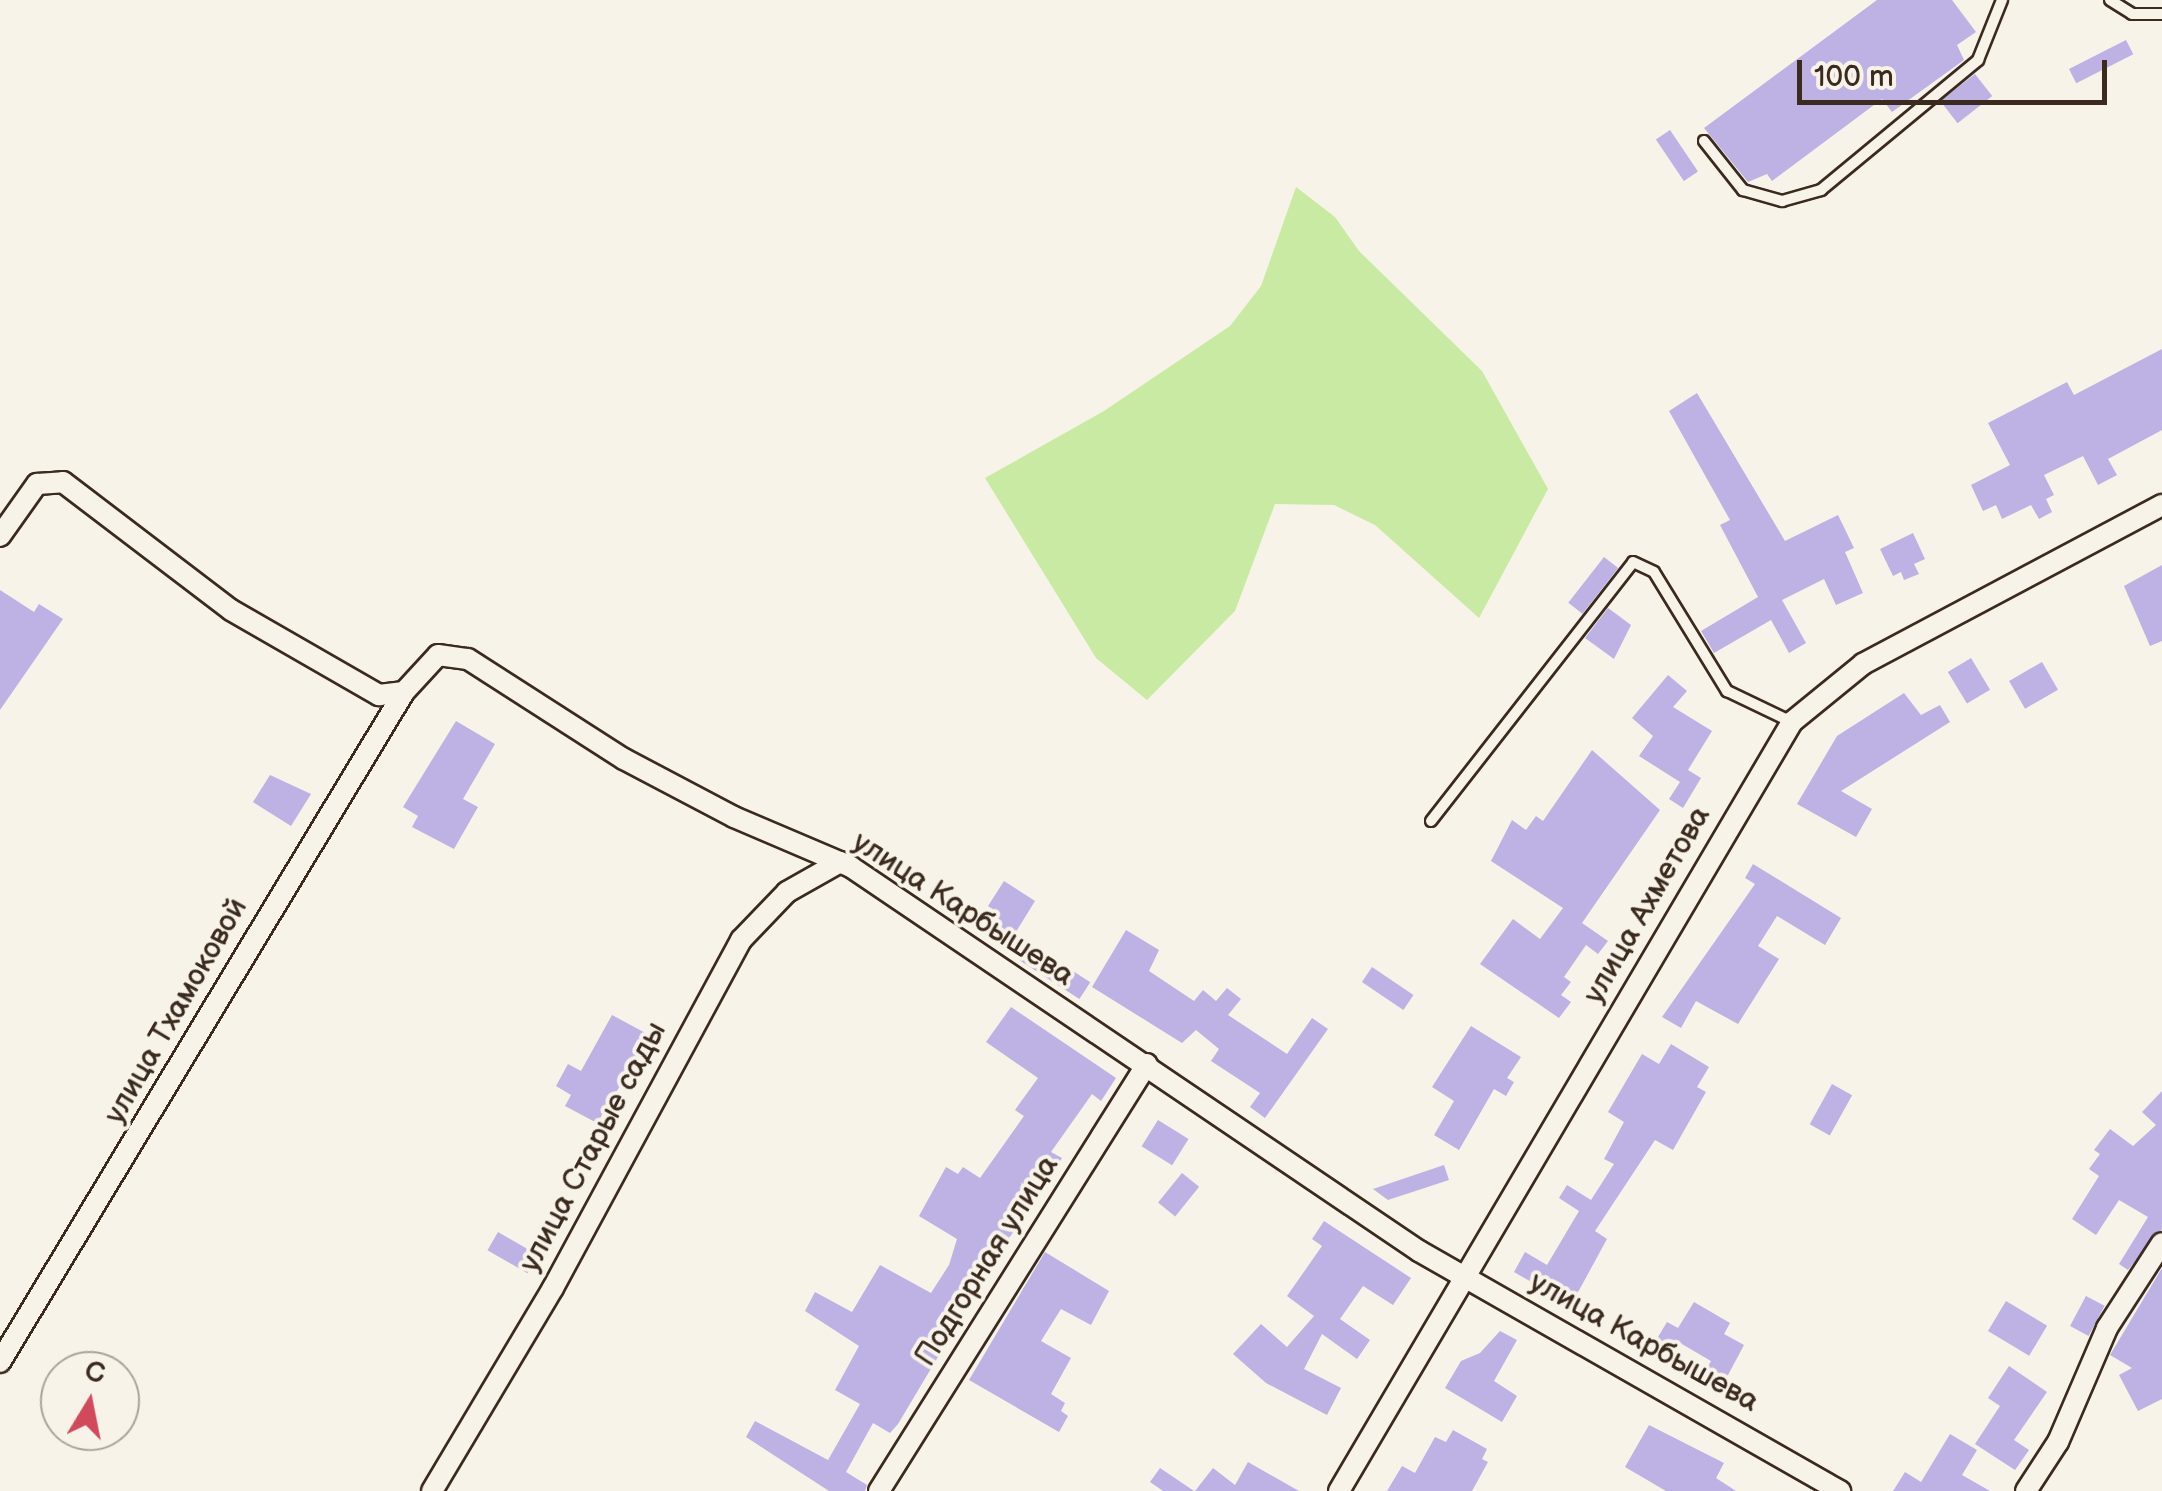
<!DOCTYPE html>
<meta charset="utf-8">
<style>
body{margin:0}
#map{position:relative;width:2162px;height:1491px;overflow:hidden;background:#f7f3e8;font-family:"Balsamiq Sans",sans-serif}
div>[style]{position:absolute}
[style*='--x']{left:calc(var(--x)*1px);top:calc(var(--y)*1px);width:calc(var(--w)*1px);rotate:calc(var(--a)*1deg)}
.green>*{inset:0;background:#c9eaa2}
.building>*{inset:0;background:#bdb2e3;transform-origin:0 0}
.roads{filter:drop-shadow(2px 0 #3b2a1e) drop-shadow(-2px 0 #3b2a1e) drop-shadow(0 2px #3b2a1e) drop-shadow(0 -2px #3b2a1e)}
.lane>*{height:10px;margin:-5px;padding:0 5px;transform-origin:5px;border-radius:5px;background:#f7f3e8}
.street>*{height:20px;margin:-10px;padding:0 10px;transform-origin:10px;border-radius:10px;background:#f7f3e8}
span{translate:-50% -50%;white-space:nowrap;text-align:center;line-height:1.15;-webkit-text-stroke:8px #f7f3e8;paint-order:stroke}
.street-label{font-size:30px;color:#3b2a1e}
.north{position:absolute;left:40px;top:1351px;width:100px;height:100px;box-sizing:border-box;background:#f7f3e8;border:2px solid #aca397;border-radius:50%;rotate:10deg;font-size:28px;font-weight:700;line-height:40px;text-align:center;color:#3b2a1e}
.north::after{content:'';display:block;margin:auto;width:35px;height:45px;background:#d1495b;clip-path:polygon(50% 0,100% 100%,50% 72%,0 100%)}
.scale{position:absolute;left:1797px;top:60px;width:310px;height:45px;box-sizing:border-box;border:5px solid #3b2a1e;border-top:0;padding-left:12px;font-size:30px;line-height:35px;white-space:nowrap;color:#3b2a1e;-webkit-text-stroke:8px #f7f3e8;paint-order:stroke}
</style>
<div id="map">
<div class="green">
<div style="clip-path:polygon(1296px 187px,1335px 217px,1359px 251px,1482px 371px,1548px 489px,1479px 618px,1375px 525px,1334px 505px,1275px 504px,1235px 611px,1147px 700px,1096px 658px,985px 478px,1104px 411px,1230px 326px,1261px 286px)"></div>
</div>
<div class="building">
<div style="clip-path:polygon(1877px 0,1952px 0,1976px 32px,1957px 45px,1964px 60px,1892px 112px,1882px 99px,1772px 181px,1767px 174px,1748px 182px,1704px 128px)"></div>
<div style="left:2126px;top:40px;width:16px;height:64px;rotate:63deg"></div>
<div style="left:1975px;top:74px;width:28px;height:44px;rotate:52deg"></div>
<div style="left:1670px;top:130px;width:50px;height:17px;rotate:56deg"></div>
<div style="clip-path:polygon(2162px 349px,2162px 430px,2108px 459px,2117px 475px,2098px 485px,2083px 456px,2044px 475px,2054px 495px,2046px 499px,2052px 512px,2039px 519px,2031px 505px,2002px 519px,1996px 505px,1983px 511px,1971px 485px,2010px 465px,1988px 423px,2067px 382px,2074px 395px)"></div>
<div style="clip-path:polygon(1697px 393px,1785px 541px,1838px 515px,1854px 548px,1845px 552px,1863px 593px,1836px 605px,1824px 579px,1782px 600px,1806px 643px,1789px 653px,1771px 620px,1714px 653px,1701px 631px,1758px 597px,1720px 525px,1730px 520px,1669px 411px)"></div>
<div style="clip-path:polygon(1913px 533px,1925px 559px,1914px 564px,1919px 574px,1904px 580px,1901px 572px,1893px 576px,1880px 549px)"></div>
<div style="left:1604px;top:557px;width:18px;height:58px;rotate:38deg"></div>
<div style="clip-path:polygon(2162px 565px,2162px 641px,2150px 646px,2124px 586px)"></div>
<div style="clip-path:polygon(0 590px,34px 612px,39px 604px,63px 619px,0 710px)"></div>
<div style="clip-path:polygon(1608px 608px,1631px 625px,1614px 659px,1585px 638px)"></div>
<div style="left:1971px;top:658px;width:37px;height:27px;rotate:59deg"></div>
<div style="left:2042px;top:662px;width:32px;height:38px;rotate:60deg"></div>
<div style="clip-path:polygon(1668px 675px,1687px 691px,1673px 707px,1712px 731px,1683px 778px,1688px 770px,1701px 778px,1683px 808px,1669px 799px,1680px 782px,1639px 756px,1653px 736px,1632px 718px)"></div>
<div style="clip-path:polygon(1904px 693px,1921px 715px,1940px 705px,1950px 722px,1841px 791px,1872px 809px,1856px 837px,1797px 804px,1837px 736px)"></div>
<div style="clip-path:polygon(456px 721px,495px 744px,463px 799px,478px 807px,454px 849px,412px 827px,418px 816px,403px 807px)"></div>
<div style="clip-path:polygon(1592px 750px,1660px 810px,1582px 923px,1608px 941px,1598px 954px,1586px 945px,1564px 977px,1571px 982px,1561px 995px,1571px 1002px,1559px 1018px,1480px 964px,1513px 919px,1540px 939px,1563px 908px,1491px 861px,1512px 820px,1526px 830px,1536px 816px,1543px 821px)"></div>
<div style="clip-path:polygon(270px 775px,311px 794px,291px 826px,253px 802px)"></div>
<div style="clip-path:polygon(1753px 864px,1841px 918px,1825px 945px,1777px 916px,1758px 946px,1779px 959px,1738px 1024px,1696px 1001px,1681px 1028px,1662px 1017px,1755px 884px,1745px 878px)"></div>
<div style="clip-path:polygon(1004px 881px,1035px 901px,1014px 935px,992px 922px,998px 913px,988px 906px)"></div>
<div style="clip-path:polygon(1126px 930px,1159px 950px,1149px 971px,1194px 1001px,1203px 990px,1216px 1001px,1227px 988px,1241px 999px,1228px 1015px,1287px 1054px,1312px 1018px,1328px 1029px,1265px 1118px,1250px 1107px,1260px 1093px,1211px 1061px,1219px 1049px,1196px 1030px,1182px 1043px,1092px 987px)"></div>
<div style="left:1019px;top:936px;width:85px;height:20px;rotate:33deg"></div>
<div style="left:1372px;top:967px;width:50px;height:18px;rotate:34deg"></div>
<div style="clip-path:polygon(1011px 1007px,1116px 1078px,1101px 1101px,1092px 1094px,1051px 1152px,1062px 1158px,1051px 1176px,1039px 1168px,1015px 1201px,1023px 1218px,993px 1261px,983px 1255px,960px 1291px,968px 1296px,946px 1332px,951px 1335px,898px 1424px,890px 1433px,873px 1423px,846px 1472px,867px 1485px,865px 1491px,829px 1491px,746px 1437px,755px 1421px,828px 1460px,860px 1404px,835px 1390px,859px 1346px,805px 1311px,815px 1292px,852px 1312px,880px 1265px,931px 1293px,949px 1265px,957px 1239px,919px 1216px,946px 1167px,958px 1174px,963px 1167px,980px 1178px,1024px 1116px,1015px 1110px,1038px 1078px,986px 1042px)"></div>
<div style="clip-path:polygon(612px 1015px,651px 1036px,597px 1123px,565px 1106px,571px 1095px,556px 1086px,568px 1064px,581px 1071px)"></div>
<div style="clip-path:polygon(1471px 1026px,1521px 1057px,1507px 1078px,1514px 1082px,1506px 1096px,1494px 1089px,1459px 1150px,1434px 1135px,1454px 1101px,1432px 1087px)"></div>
<div style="clip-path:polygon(1671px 1044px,1709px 1067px,1697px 1087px,1706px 1092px,1673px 1150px,1655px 1140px,1595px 1231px,1607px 1239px,1571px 1305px,1514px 1272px,1525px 1252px,1547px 1265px,1579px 1211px,1559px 1198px,1567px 1185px,1591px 1200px,1614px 1164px,1604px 1159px,1624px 1122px,1608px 1112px,1642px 1054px,1659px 1064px)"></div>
<div style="left:1832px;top:1084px;width:23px;height:46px;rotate:29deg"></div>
<div style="clip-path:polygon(2162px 1091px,2162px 1229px,2128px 1270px,2119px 1264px,2148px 1217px,2119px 1200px,2096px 1235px,2072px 1219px,2099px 1176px,2089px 1169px,2100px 1154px,2094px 1150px,2110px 1129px,2133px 1146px,2156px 1125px,2142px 1112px)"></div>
<div style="left:1158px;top:1120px;width:36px;height:31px;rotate:32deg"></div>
<div style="clip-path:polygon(1444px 1165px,1449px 1180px,1388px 1200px,1373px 1189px)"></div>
<div style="left:1182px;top:1173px;width:22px;height:38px;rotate:39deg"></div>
<div style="clip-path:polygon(1324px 1221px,1411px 1278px,1393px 1305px,1363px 1286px,1340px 1319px,1370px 1340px,1357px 1359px,1322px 1334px,1304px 1369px,1341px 1388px,1327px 1415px,1266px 1383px,1233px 1354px,1261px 1324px,1287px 1347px,1314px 1316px,1287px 1296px,1322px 1246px,1312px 1239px)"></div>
<div style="left:498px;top:1232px;width:46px;height:21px;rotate:30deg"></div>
<div style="clip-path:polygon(1045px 1252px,1109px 1291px,1091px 1325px,1061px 1309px,1041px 1341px,1071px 1358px,1051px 1394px,1065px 1403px,1061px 1411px,1068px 1416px,1059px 1432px,969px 1380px)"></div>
<div style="clip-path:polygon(2162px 1268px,2162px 1399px,2138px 1411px,2119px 1375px,2132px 1368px,2110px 1355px)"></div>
<div style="left:2086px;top:1296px;width:21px;height:34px;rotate:28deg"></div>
<div style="left:2006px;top:1301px;width:48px;height:35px;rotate:31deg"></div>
<div style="clip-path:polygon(1694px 1302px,1730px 1323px,1724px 1334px,1744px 1345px,1720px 1390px,1701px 1380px,1711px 1361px,1675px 1340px,1663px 1360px,1649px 1352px,1667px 1322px,1678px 1328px)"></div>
<div style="clip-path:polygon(1500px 1331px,1517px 1340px,1494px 1381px,1517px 1396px,1502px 1422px,1445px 1388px,1461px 1361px,1480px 1353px)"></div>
<div style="clip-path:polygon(2009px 1366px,2047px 1392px,2014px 1440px,2029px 1450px,2015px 1470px,1975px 1444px,2000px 1406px,1988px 1398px)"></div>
<div style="clip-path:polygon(1649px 1425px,1724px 1463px,1716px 1478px,1736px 1491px,1666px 1491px,1625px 1467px)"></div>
<div style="clip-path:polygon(1453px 1430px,1487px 1449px,1482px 1459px,1488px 1462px,1472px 1491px,1387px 1491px,1402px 1466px,1415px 1473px,1435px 1437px,1446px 1442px)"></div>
<div style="clip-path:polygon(1950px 1434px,1977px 1450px,1962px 1475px,1990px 1491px,1893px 1491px,1905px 1472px,1921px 1482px)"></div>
<div style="clip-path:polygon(1248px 1462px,1299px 1491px,1195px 1491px,1213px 1468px,1235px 1485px)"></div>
<div style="clip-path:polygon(1160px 1468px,1194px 1491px,1163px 1491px,1150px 1482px)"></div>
</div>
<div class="roads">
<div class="lane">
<div style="--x:2110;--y:0;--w:26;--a:32"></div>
<div style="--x:2132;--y:14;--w:30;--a:0"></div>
<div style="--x:1704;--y:141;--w:63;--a:51.5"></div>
<div style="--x:1743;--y:190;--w:41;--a:15.8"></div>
<div style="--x:1782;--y:201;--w:41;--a:-15.8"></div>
<div style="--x:1821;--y:190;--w:204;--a:-39.6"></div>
<div style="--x:1978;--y:60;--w:65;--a:-68.2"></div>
<div style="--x:1431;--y:821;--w:328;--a:-52"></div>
<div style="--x:1633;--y:562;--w:23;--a:25"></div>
<div style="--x:1654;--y:572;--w:140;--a:58.5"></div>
<div style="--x:1727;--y:691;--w:72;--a:25.5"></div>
</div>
<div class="street">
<div style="--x:0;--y:536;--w:64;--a:-54.6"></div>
<div style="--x:37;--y:484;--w:26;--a:-4"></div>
<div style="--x:63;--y:482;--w:211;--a:37.3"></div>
<div style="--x:231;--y:610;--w:171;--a:29.9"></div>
<div style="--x:379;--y:695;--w:25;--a:-7"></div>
<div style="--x:404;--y:692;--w:50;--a:-47.4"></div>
<div style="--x:438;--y:655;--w:30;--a:8"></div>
<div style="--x:468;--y:659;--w:185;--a:32.7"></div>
<div style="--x:624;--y:759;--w:124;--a:27.8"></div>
<div style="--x:734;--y:817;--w:127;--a:23.1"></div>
<div style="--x:851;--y:867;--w:686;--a:34.06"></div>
<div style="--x:1419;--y:1251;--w:485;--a:29.7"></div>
<div style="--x:0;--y:1362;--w:782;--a:-58.91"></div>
<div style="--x:432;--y:1491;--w:236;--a:-59.2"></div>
<div style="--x:553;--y:1288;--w:396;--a:-61.6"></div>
<div style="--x:741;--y:940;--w:66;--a:-46.2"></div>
<div style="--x:787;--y:892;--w:61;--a:-29.5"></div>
<div style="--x:879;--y:1491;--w:504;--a:-57.89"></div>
<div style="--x:1339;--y:1491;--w:893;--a:-59.5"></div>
<div style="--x:1792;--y:722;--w:92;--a:-39.2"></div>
<div style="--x:1863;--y:664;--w:339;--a:-28"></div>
<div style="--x:2026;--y:1491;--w:59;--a:-56.9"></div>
<div style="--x:2058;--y:1442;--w:124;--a:-66.7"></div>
<div style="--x:2107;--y:1328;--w:101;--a:-57.1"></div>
</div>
</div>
<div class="street-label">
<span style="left:1647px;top:905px;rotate:-60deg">улица Ахметова</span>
<span style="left:963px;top:909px;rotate:33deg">улица Карбышева</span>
<span style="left:176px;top:1011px;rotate:-60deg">улица Тхамоковой</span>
<span style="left:593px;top:1147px;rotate:-62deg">улица Старые сады</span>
<span style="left:987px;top:1261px;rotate:-58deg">Подгорная улица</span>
<span style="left:1644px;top:1342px;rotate:29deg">улица Карбышева</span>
</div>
<div class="north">С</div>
<div class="scale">100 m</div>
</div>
